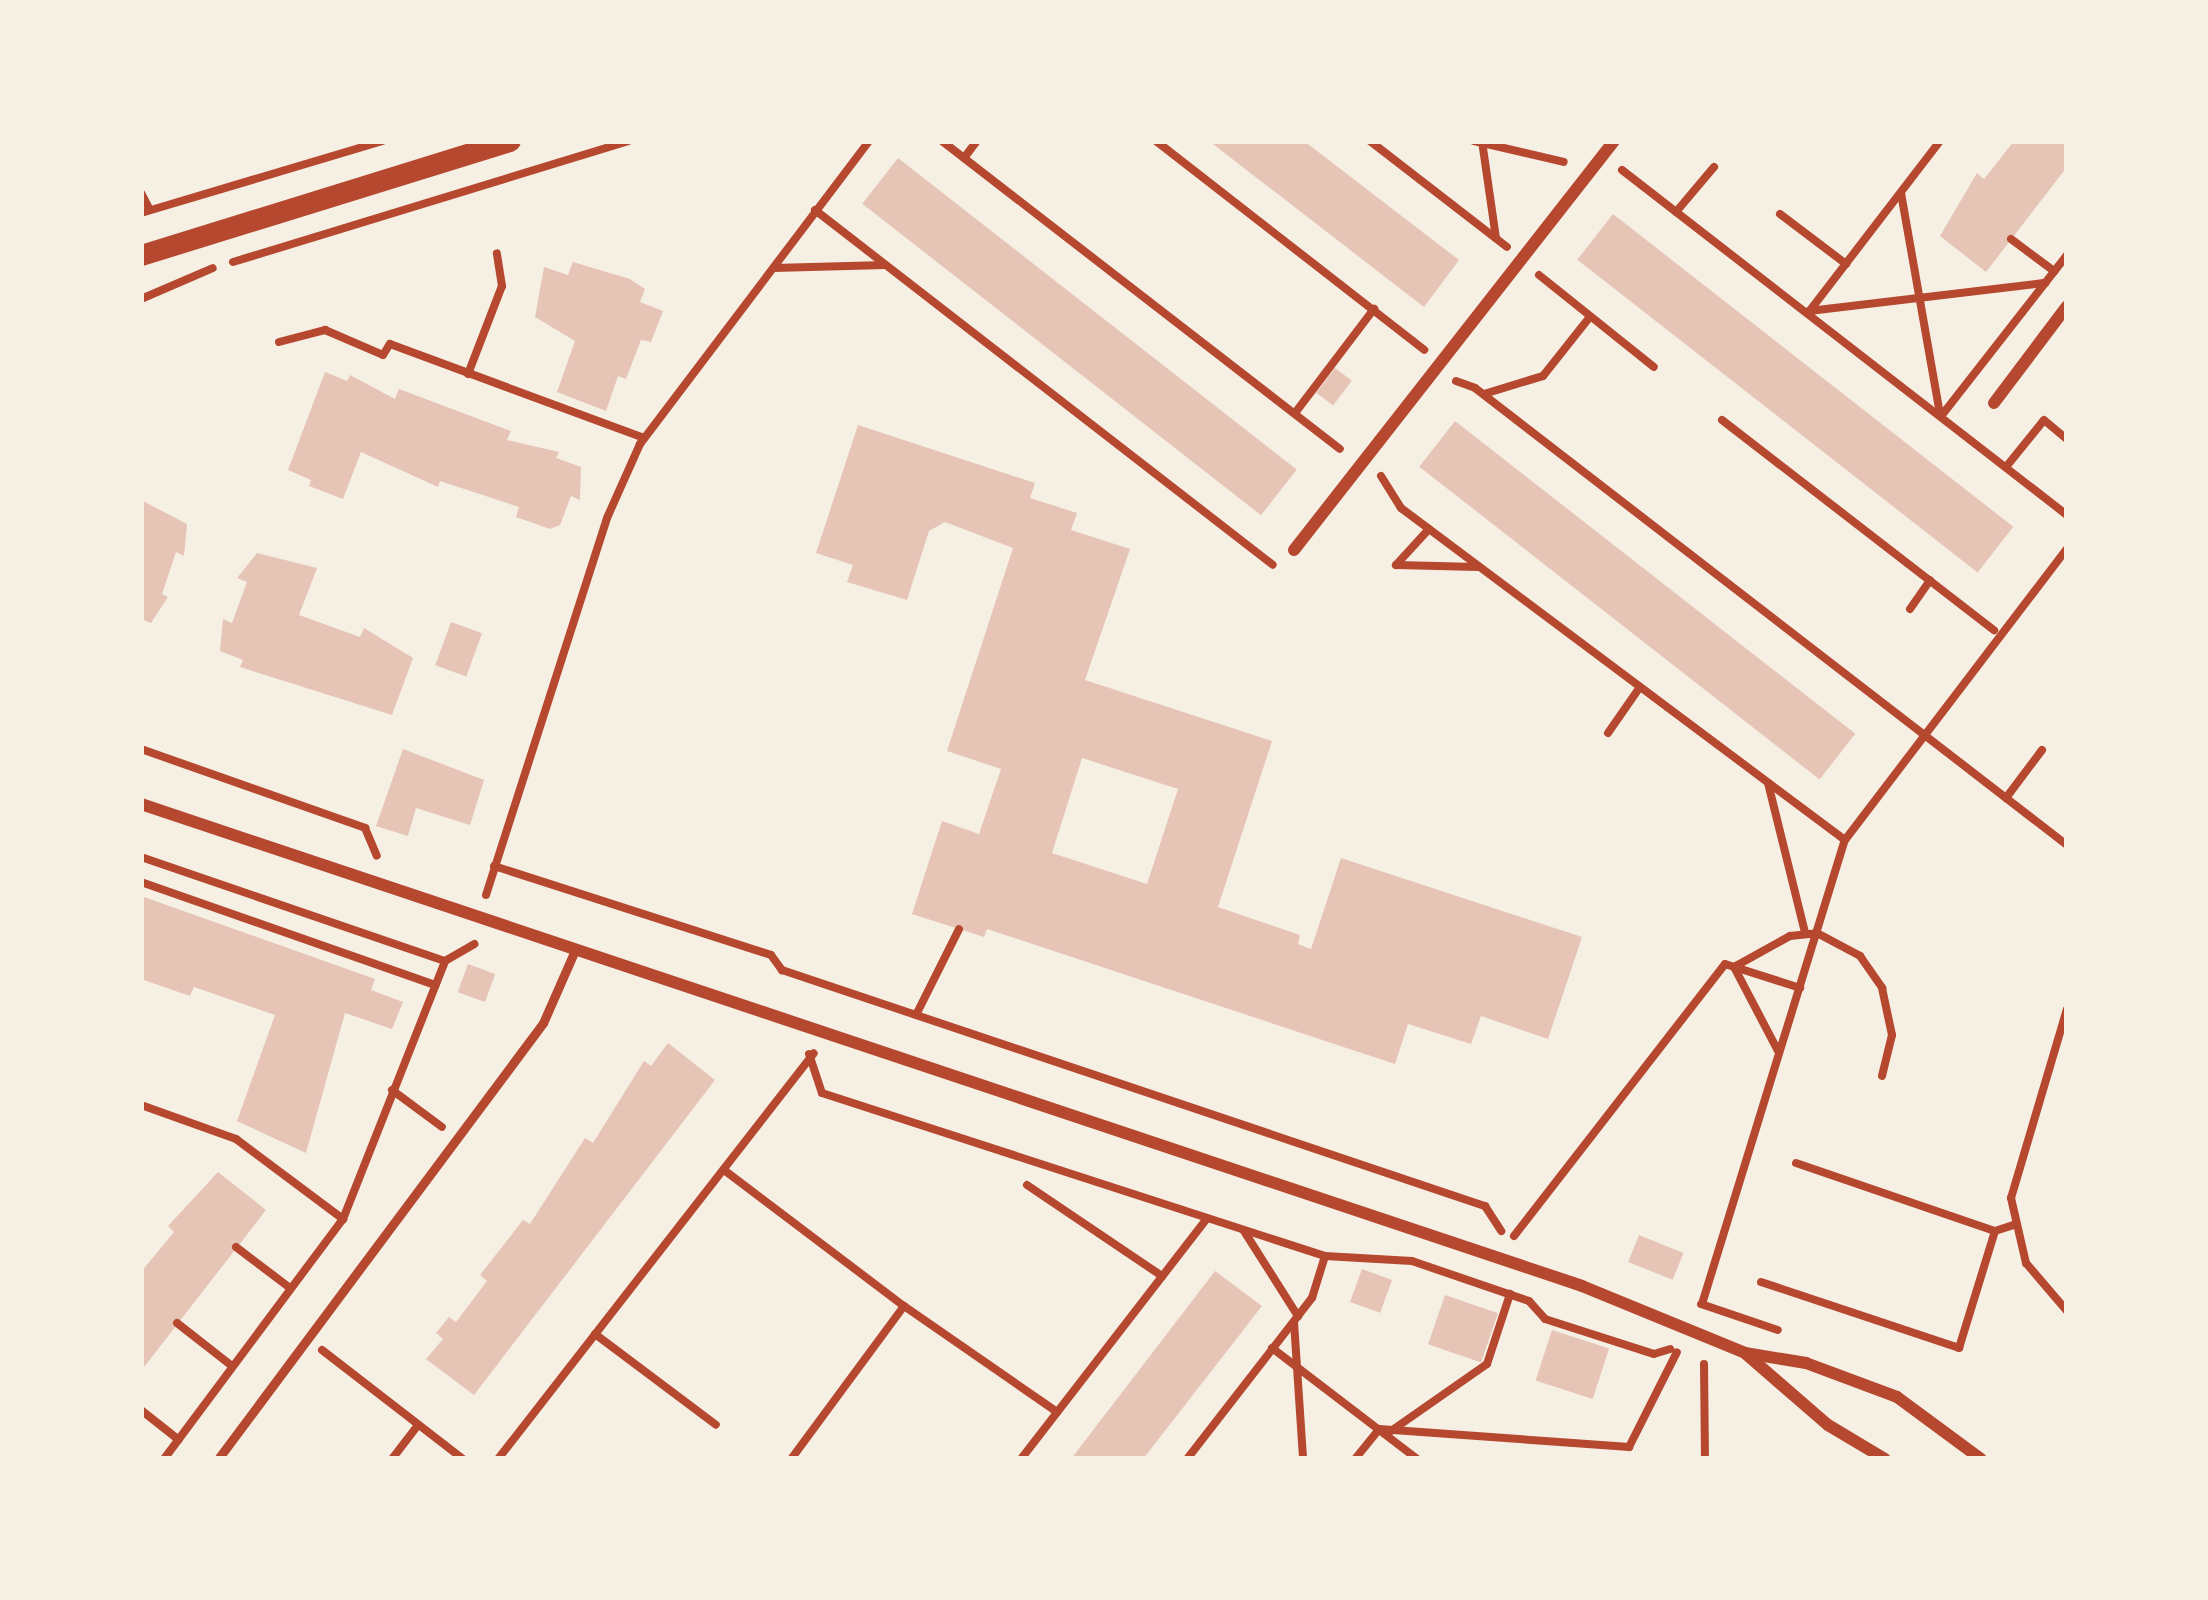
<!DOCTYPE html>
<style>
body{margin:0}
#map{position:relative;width:2208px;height:1600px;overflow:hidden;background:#f6efe4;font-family:"Crimson Pro",serif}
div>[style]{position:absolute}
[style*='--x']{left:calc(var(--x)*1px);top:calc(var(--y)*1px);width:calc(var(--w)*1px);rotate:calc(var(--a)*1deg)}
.building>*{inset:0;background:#e6c5b7;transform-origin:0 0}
.path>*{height:8px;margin:-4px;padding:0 4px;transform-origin:4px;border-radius:4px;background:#b5482f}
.service>*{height:9px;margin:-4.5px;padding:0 4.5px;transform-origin:4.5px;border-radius:4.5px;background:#b5482f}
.minor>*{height:12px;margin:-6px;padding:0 6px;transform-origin:6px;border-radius:6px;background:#b5482f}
.tertiary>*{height:21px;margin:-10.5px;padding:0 10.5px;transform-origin:10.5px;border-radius:10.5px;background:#b5482f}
span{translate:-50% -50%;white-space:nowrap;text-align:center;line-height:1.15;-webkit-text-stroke:12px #f6efe4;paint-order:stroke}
.frame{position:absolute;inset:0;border:144px solid #f6efe4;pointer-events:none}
</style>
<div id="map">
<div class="building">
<div style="clip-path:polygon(1209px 141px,1304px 141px,1459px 260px,1424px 307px)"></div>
<div style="clip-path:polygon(2014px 141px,2067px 141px,2067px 167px,1986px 272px,1940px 236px,1977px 173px,1984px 179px)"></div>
<div style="left:898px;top:158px;width:506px;height:58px;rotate:38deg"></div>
<div style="left:1613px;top:214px;width:508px;height:58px;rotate:38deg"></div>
<div style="clip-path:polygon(573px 262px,630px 279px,645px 289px,640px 302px,663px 311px,651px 342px,641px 340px,626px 379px,618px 376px,606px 411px,557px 392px,575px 341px,535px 317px,544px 267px,568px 275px)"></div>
<div style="left:1335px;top:368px;width:21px;height:31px;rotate:37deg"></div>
<div style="clip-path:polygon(325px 372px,347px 381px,350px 375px,395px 399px,399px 389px,511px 431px,507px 440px,559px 452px,556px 458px,581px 467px,580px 500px,571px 496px,560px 525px,550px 529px,516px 517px,519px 507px,440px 481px,438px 487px,361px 452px,343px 499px,309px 486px,311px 480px,288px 470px)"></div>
<div style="left:1455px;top:421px;width:508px;height:58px;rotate:38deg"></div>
<div style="clip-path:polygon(evenodd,858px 425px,1035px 483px,1030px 498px,1077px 513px,1071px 530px,1130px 549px,1085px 680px,1272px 741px,1218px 907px,1300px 935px,1298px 944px,1311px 949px,1341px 858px,1582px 937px,1548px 1039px,1481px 1016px,1471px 1044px,1408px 1024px,1395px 1064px,987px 929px,984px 937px,912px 914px,942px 821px,979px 834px,1001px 769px,947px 751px,1013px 548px,945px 522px,929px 531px,907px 600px,847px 582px,853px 565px,816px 553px,858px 425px,1082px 758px,1178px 789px,1147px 884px,1052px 853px,1082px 758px)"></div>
<div style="clip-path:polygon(141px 500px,187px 524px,184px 556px,176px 552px,162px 594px,168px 597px,151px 623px,141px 619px)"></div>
<div style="clip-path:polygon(257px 553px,317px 568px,299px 615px,360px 637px,364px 628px,413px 658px,392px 715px,240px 667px,243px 660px,220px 651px,223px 619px,232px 623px,247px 582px,237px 578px)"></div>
<div style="left:451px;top:622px;width:33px;height:46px;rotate:20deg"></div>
<div style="clip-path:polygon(403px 749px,484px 780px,470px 825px,416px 808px,408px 836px,376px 826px)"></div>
<div style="clip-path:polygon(144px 897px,375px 979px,371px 990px,403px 1002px,392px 1029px,345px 1013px,306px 1153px,237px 1121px,275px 1015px,194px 987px,190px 996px,141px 979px)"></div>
<div style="left:468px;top:964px;width:29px;height:30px;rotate:20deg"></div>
<div style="clip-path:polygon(668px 1043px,715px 1080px,474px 1395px,426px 1359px,443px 1339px,436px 1333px,449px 1317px,456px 1322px,487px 1281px,480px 1275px,523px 1220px,530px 1224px,585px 1138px,593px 1143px,644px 1061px,651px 1066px)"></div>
<div style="clip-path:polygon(218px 1172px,266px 1210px,141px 1371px,141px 1272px,174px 1232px,168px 1226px)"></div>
<div style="left:1639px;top:1235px;width:48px;height:29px;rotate:22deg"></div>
<div style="left:1362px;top:1269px;width:32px;height:35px;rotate:20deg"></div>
<div style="clip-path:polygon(1215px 1271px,1262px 1306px,1143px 1459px,1071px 1459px)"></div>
<div style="left:1445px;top:1295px;width:56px;height:52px;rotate:19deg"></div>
<div style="left:1552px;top:1330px;width:60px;height:53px;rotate:18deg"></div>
</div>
<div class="path">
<div style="--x:942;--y:141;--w:503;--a:37.74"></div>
<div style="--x:1156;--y:141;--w:340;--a:37.9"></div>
<div style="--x:1370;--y:141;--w:173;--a:37.7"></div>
<div style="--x:1474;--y:141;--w:92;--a:13.1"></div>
<div style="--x:1482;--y:141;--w:98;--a:81.8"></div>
<div style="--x:964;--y:158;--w:21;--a:-53"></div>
<div style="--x:1622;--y:170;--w:563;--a:37.79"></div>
<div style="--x:141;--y:193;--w:19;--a:62"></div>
<div style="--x:1901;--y:193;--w:225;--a:80"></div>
<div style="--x:815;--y:210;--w:579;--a:37.78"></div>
<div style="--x:1676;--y:212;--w:59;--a:-49.8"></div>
<div style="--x:141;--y:213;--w:252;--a:-16.6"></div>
<div style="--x:1780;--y:214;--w:83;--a:37.1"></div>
<div style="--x:2011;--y:239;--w:54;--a:36.7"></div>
<div style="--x:233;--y:262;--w:413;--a:-17"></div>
<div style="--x:774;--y:268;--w:111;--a:-1.5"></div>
<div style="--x:1539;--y:275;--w:147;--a:38.7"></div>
<div style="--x:141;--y:299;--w:78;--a:-23.3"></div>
<div style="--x:1809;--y:311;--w:238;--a:-6.8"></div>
<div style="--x:1808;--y:313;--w:217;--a:-52.5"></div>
<div style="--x:279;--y:342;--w:48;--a:-14.6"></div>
<div style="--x:325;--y:330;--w:63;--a:23.3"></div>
<div style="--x:383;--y:355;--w:13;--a:-58"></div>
<div style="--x:390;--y:344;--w:271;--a:20.3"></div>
<div style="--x:468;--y:374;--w:94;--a:-68.9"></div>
<div style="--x:502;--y:286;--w:33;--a:-99"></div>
<div style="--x:1456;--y:381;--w:20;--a:20"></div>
<div style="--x:1475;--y:388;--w:748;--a:37.67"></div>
<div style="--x:1484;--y:394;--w:62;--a:-17"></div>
<div style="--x:1543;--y:376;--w:74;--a:-51.6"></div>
<div style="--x:1295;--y:413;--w:131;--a:-52.8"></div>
<div style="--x:1942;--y:415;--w:203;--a:-52"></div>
<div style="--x:1722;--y:420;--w:344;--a:37.7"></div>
<div style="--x:2006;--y:467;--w:60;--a:-51"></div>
<div style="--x:2044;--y:420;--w:30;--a:40"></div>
<div style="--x:1381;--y:476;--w:38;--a:58"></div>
<div style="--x:1401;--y:508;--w:554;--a:36.79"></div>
<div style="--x:1429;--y:529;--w:49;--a:132.5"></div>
<div style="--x:1396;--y:565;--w:82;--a:1.4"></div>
<div style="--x:1910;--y:609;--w:35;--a:-55"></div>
<div style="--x:1608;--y:733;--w:56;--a:-55.2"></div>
<div style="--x:141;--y:749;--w:238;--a:19.4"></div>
<div style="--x:365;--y:828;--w:30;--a:67"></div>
<div style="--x:1768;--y:783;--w:154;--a:76.1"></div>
<div style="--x:2006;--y:798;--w:60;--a:-53.1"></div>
<div style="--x:141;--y:857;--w:321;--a:18.9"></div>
<div style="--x:494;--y:866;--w:291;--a:17.8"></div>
<div style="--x:771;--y:955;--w:19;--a:54"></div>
<div style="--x:782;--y:970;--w:742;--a:18.56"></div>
<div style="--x:1485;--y:1206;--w:30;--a:57"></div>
<div style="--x:141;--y:882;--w:312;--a:19.3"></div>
<div style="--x:486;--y:895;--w:396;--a:-72.2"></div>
<div style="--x:607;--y:518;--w:81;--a:-66"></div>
<div style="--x:640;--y:444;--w:380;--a:-52.9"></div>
<div style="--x:2067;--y:1009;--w:197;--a:106.5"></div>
<div style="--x:2011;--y:1198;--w:67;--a:77"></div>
<div style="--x:2026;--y:1263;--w:63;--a:49.5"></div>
<div style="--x:916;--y:1015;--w:96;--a:-63.4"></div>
<div style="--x:1778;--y:1051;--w:95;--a:-117.6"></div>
<div style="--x:1734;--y:967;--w:64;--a:-29"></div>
<div style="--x:1790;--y:936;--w:27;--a:-6"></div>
<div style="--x:1817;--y:933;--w:49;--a:28.1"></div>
<div style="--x:1860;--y:956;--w:39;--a:55"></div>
<div style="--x:1882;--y:988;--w:48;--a:78"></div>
<div style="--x:1892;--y:1035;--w:42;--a:103.7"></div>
<div style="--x:809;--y:1054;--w:41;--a:71.6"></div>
<div style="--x:822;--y:1093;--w:529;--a:17.96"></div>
<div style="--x:1325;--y:1256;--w:87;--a:3.3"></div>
<div style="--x:1412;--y:1261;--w:124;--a:18.9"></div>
<div style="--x:1529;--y:1301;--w:24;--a:48"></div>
<div style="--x:1545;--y:1319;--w:114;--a:17.8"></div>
<div style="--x:1654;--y:1354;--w:17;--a:-17"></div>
<div style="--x:392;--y:1090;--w:62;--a:36.5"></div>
<div style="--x:141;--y:1105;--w:101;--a:19.7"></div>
<div style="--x:236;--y:1139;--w:134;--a:36.8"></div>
<div style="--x:1796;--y:1163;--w:210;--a:18.9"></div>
<div style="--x:1995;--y:1231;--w:19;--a:-18"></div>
<div style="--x:724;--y:1170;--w:226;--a:37.1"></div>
<div style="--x:904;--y:1306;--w:190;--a:126.4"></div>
<div style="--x:1027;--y:1185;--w:163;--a:34"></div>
<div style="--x:1244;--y:1231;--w:101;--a:57.6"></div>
<div style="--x:1514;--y:1236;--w:344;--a:-52.2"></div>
<div style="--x:1725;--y:964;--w:79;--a:17.7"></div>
<div style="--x:236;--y:1247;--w:68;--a:37.2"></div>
<div style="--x:1761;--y:1282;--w:209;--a:18.4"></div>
<div style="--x:1959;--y:1348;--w:122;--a:-72.9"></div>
<div style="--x:1701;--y:1304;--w:81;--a:18.7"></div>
<div style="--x:1702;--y:1304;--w:486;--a:-72.9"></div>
<div style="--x:1845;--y:840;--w:366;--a:-52.7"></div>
<div style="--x:904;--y:1306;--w:186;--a:34.7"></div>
<div style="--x:1294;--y:1322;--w:137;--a:86.2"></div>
<div style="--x:177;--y:1323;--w:70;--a:38"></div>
<div style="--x:595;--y:1334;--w:151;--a:36.9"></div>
<div style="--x:1272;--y:1348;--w:183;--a:37.4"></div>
<div style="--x:322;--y:1350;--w:178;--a:37.7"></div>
<div style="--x:1704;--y:1364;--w:95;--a:89.4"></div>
<div style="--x:141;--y:1410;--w:48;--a:38.3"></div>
<div style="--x:1391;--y:1431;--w:117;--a:-34.9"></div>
<div style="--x:1487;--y:1364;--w:74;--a:-71.8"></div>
<div style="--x:164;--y:1459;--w:299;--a:-53.3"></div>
<div style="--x:343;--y:1219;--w:277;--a:-68.4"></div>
<div style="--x:445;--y:961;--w:34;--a:-30"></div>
<div style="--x:392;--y:1459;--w:43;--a:-52.6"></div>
<div style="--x:498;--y:1459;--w:514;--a:-52.11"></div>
<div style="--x:1021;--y:1459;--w:304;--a:-52.3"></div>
<div style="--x:1187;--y:1459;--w:204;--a:-52.2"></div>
<div style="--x:1312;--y:1298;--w:44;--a:-72.8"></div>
<div style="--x:1355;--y:1459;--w:38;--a:-51"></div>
<div style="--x:1379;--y:1429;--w:251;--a:4.1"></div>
<div style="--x:1629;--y:1447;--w:106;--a:-63.2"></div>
</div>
<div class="service">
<div style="--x:218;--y:1459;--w:544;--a:-53.3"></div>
<div style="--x:543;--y:1023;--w:80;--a:-66.3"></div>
</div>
<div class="minor">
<div style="--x:1994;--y:403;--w:121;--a:-53"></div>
<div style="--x:1294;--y:550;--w:519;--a:-51.96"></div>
<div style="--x:141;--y:804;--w:1519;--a:18.49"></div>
<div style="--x:1582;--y:1286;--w:176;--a:22.3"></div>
<div style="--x:1745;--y:1353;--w:62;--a:9.3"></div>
<div style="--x:1806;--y:1363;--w:97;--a:20.5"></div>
<div style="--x:1897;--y:1397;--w:104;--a:36.4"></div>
<div style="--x:1746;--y:1354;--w:108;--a:40.9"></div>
<div style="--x:1828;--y:1425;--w:66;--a:30.8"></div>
</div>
<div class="tertiary">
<div style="--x:141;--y:255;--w:386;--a:-17.2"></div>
</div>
<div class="frame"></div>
</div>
